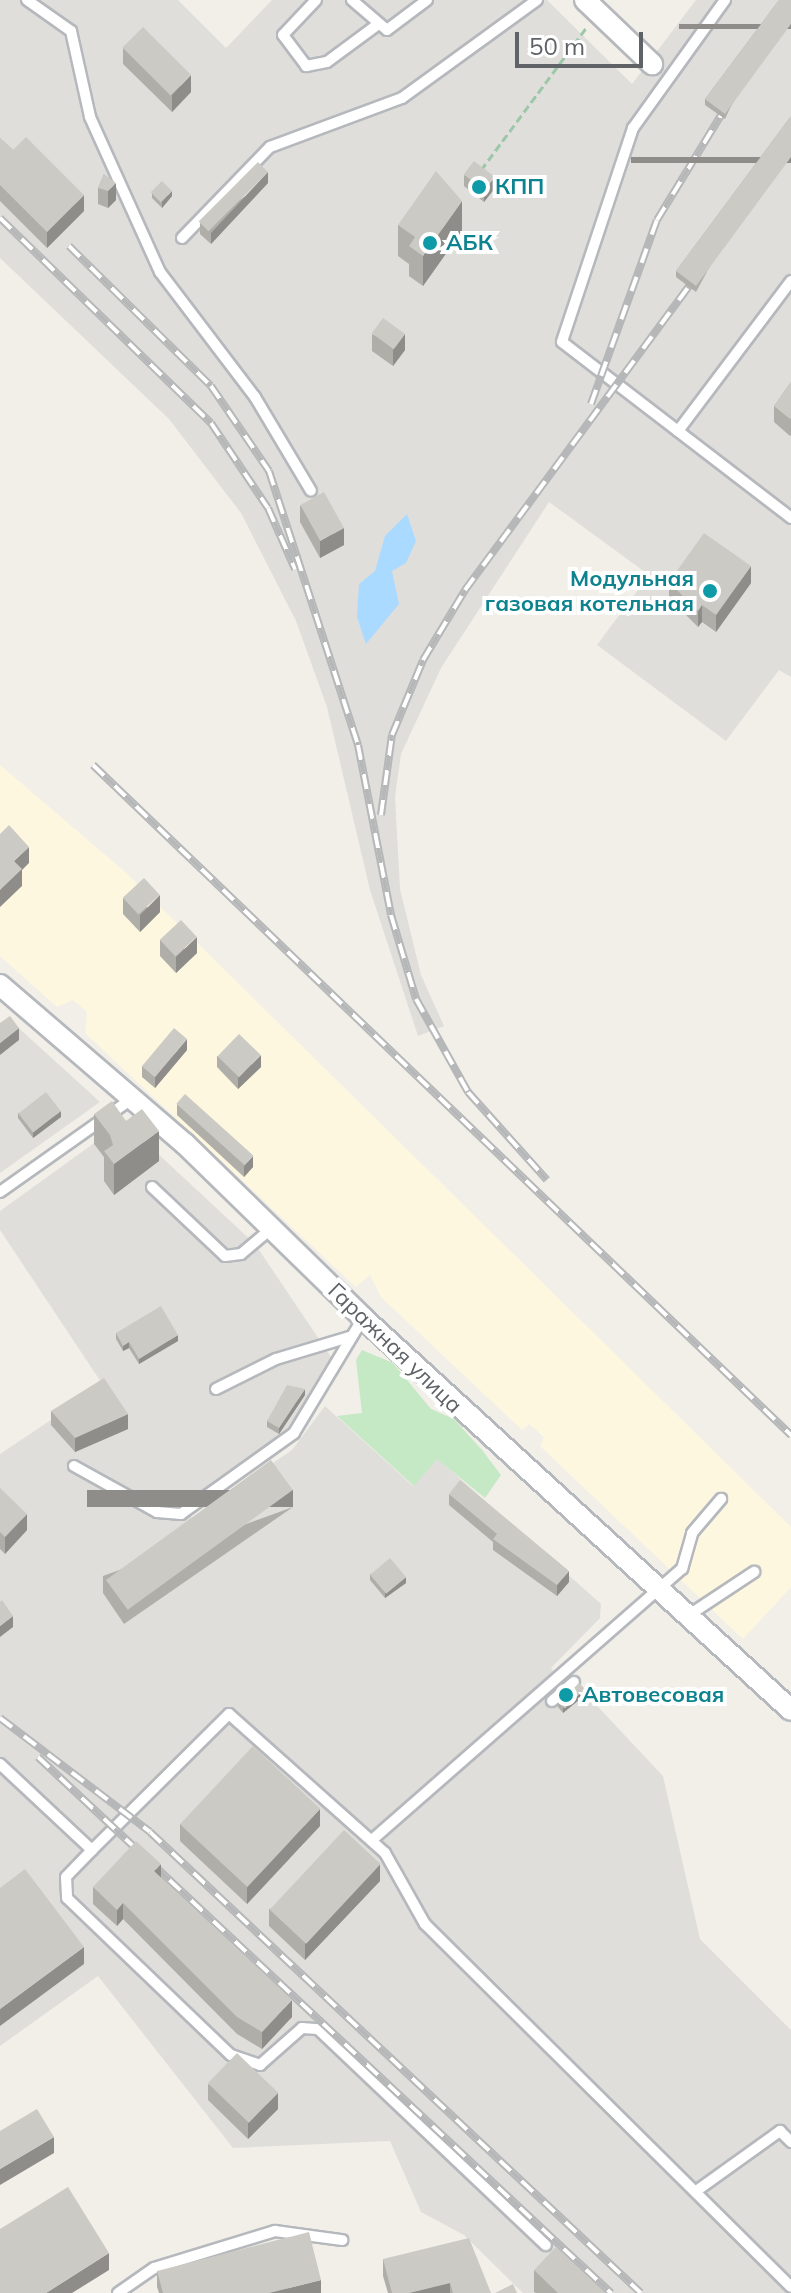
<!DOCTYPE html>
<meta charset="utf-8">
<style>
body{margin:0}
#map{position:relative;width:791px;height:2293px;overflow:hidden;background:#f1efe8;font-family:Mulish,sans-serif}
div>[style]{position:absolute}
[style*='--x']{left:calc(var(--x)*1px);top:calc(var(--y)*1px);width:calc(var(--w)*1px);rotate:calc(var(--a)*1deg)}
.commercial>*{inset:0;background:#fef7e0}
.industrial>*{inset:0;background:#e0deda}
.green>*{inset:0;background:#c5e8c5}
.water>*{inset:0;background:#aadaff}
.path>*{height:3px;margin-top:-1.5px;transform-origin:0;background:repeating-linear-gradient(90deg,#9cc7a9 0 8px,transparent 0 12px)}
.roads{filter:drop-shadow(2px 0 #b5b8bc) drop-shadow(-2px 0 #b5b8bc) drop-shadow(0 2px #b5b8bc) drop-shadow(0 -2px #b5b8bc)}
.lane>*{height:10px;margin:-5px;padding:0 5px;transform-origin:5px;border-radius:5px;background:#fff}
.street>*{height:20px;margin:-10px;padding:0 10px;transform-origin:10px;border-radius:10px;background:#fff}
.rail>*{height:8px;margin-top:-4px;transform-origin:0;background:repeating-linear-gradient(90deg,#fff 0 15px,#b6b7b8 0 30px);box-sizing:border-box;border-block:2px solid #b6b7b8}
.wall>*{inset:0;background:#afaea9}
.shaded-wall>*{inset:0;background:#8f8d8a;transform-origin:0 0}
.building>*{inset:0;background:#cccac5;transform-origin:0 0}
.dots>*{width:22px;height:22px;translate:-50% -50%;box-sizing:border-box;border:4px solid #fff;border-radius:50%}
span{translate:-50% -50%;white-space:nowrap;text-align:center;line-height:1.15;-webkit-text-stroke:8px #fff;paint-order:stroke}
.culture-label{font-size:22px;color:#0d838f;font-weight:700}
.left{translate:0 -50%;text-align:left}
.right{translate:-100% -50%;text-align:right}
.street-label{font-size:22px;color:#5f6368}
.scale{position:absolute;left:515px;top:32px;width:128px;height:36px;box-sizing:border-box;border:4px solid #5f6368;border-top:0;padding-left:10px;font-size:24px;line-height:28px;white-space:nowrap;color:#5f6368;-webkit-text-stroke:6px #fff;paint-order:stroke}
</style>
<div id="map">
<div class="commercial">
<div style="clip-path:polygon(0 765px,124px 871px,791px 1527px,791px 1587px,743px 1639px,540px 1446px,544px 1437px,529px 1424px,522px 1430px,381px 1297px,370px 1275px,356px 1287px,85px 1033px,87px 1012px,73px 1000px,57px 1007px,0 956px)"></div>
</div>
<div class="industrial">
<div style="clip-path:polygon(0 0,178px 0,226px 48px,272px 0,547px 0,632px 84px,696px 0,791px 0,791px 677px,779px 670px,726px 741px,597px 645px,649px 575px,549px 502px,441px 668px,401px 754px,395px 797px,400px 889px,421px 975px,444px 1026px,418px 1036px,370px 890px,327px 707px,296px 621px,241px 513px,169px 419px,0 258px)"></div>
<div style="clip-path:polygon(11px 1021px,100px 1102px,0 1173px,0 1029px)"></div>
<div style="clip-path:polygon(111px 1131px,142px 1139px,255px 1244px,331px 1357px,284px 1436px,184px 1504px,192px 1518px,292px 1450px,325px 1406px,413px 1486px,437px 1458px,601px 1604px,600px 1618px,551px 1668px,562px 1682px,569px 1676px,663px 1776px,700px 1939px,791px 2030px,791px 2293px,523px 2293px,464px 2235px,421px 2212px,390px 2141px,233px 2148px,98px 1976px,0 2046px,0 1454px,103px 1385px,0 1230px,0 1211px)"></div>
</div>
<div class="green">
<div style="clip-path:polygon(362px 1350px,393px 1363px,431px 1409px,454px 1419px,482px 1450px,501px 1475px,485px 1498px,437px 1459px,414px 1486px,337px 1416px,362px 1413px,356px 1360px)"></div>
</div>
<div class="water">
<div style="clip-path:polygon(407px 514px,416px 541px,406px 563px,392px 571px,399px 604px,366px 644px,357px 617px,359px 584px,375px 571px,385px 536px)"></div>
</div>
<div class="path">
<div style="--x:481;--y:170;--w:177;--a:-53.5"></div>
</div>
<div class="roads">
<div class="lane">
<div style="--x:27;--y:0;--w:54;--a:35.2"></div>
<div style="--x:71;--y:31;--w:88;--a:77.5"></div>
<div style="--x:90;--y:117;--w:170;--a:65.7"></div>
<div style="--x:160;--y:272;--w:157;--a:52.8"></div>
<div style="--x:255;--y:397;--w:109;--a:59.2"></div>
<div style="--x:316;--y:0;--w:48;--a:133.3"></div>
<div style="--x:283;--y:35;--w:39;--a:53"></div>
<div style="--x:306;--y:66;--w:21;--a:-11"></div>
<div style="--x:327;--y:62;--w:62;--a:-36.5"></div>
<div style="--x:352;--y:0;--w:46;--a:40.6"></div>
<div style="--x:387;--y:30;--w:50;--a:-36.9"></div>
<div style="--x:725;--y:0;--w:158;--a:125.7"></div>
<div style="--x:633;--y:128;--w:225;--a:108.4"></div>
<div style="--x:562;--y:342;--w:289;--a:37.5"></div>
<div style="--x:182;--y:238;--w:127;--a:-46"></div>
<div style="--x:270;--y:147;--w:141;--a:-20.4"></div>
<div style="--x:402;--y:98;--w:167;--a:-36"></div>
<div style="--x:678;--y:431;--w:188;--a:-53"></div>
<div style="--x:152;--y:1187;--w:100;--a:43.4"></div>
<div style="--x:225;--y:1256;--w:16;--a:-7"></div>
<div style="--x:241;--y:1254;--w:40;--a:-40"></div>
<div style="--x:0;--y:1192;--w:163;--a:-35.3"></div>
<div style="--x:216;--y:1389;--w:67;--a:-26.6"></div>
<div style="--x:276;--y:1359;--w:79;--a:-16.8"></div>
<div style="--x:74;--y:1466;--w:95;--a:29"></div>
<div style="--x:157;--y:1512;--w:24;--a:5"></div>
<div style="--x:181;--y:1514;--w:139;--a:-35.6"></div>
<div style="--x:294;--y:1433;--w:134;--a:-59"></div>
<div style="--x:686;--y:1617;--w:82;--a:-33.5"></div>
<div style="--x:552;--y:1701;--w:29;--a:-41"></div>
<div style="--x:0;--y:1764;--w:126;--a:43.1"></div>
<div style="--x:92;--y:1850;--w:193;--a:-44.8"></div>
<div style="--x:229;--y:1714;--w:209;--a:41.7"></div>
<div style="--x:385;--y:1853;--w:81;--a:60.6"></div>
<div style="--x:425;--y:1924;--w:515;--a:44.76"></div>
<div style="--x:372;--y:1840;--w:412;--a:-41.2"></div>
<div style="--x:682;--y:1569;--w:37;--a:-74"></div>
<div style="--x:692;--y:1533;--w:45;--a:-49.5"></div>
<div style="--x:92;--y:1850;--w:37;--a:134"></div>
<div style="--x:66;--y:1877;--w:21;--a:87"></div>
<div style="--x:67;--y:1898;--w:227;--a:43.8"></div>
<div style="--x:231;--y:2055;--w:31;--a:19"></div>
<div style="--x:260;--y:2065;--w:56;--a:-41.4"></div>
<div style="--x:302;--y:2028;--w:16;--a:4"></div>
<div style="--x:318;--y:2029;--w:314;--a:43.5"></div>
<div style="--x:699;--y:2189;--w:100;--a:-35.6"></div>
<div style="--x:780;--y:2131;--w:16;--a:45"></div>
<div style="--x:118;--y:2293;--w:44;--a:-34.8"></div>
<div style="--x:154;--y:2268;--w:127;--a:-17"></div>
<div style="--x:275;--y:2231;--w:68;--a:7.7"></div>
</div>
<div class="street">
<div style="--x:585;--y:0;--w:93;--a:43.7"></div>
<div style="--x:0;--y:985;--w:244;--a:40.7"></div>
<div style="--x:185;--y:1144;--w:249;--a:44.3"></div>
<div style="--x:363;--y:1318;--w:580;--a:42.49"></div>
</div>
</div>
<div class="rail">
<div style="--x:0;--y:218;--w:294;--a:44.2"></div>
<div style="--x:211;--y:423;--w:102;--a:56.2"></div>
<div style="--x:268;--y:508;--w:67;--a:66.1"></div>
<div style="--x:69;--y:246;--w:199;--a:44.6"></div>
<div style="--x:211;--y:386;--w:103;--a:55.7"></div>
<div style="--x:269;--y:471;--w:288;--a:72"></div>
<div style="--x:358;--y:745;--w:173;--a:79"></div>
<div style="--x:391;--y:915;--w:88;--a:73.4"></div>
<div style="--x:416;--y:999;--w:107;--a:60.8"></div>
<div style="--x:468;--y:1092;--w:118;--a:48.1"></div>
<div style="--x:591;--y:404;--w:195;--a:-70.3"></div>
<div style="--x:657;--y:220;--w:144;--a:-58.6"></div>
<div style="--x:93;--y:765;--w:968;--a:43.83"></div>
<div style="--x:381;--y:815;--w:81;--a:-82.2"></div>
<div style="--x:392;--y:735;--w:81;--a:-67.5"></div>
<div style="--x:423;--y:660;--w:82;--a:-59"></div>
<div style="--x:465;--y:590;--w:399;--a:-53.6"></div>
<div style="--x:0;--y:1718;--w:188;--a:37.2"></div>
<div style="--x:150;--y:1832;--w:673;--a:43.2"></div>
<div style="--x:38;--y:1757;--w:785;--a:43.09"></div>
</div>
<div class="wall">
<div style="clip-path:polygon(779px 0,725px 119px,705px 105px,705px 99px)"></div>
<div style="clip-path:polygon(123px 48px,191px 92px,172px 112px,123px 64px)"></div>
<div style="clip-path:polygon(791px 116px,696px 292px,676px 277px,676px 271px)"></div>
<div style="clip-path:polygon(0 138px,13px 150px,84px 211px,47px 248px,0 201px)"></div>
<div style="clip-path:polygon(104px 174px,116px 200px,108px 208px,98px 204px,98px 188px)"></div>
<div style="clip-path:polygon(464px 175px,495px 188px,484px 202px,464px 186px)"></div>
<div style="clip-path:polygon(268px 183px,211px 244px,200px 234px,200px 223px)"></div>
<div style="clip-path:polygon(152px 193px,172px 196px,162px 208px,152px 198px)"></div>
<div style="clip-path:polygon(398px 225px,462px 231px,423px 286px,409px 276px,409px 264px,398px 256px)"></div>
<div style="clip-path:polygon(372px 334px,405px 350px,393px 366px,372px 351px)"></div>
<div style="clip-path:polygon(791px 382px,791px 435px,790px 436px,774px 422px,774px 406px)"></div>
<div style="clip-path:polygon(300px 505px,344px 545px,320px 558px,300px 522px)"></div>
<div style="clip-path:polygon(669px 582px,751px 583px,716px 632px,702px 622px,698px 627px,669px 598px)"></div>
<div style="clip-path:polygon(123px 898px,160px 912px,140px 932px,123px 914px)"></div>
<div style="clip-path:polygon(160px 940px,197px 953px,176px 973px,160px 956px)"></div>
<div style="clip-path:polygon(187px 1050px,155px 1088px,142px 1077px,142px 1066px)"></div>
<div style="clip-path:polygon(217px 1056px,261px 1067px,238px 1089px,217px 1067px)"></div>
<div style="clip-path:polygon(177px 1104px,253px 1167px,244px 1177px,177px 1115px)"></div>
<div style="clip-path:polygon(18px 1113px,61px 1117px,33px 1138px,18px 1118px)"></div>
<div style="clip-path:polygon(94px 1114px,126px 1121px,159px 1161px,114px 1195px,104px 1181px,104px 1157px,94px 1144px)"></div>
<div style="clip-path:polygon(116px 1333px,178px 1341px,139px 1364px,129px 1348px,123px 1351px,116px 1339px)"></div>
<div style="clip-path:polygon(305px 1395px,279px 1434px,267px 1427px,267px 1421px)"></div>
<div style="clip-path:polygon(51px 1411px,128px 1429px,75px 1452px,51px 1425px)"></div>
<div style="clip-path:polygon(0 1488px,27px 1530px,5px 1554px,0 1549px)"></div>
<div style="clip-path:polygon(449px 1494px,569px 1582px,557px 1596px,493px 1550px,493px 1542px,449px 1505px)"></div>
<div style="clip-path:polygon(293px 1507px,124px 1624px,103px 1593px,103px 1576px)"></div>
<div style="clip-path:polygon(370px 1574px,406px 1583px,385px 1598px,370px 1580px)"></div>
<div style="clip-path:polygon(585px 1695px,563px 1713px,558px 1707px,558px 1701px)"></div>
<div style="clip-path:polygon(180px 1824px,320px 1826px,247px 1904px,180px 1841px)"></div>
<div style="clip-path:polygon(161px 1877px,292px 2017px,262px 2049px,237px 2034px,123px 1919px,117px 1926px,93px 1904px,93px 1887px)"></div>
<div style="clip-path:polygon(380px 1881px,305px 1960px,269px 1926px,269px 1909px)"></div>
<div style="clip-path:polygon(208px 2084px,278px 2109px,248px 2139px,208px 2100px)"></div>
<div style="clip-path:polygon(383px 2259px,491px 2293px,388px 2293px,383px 2276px)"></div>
<div style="clip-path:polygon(534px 2270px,605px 2293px,536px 2293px,534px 2292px)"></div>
<div style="clip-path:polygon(157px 2271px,321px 2293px,159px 2293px,157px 2287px)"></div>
</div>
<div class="shaded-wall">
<div style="left:791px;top:24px;width:5px;height:112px;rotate:90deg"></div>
<div style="clip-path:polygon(191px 75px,191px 92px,172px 112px,172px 95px)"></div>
<div style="left:791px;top:157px;width:6px;height:160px;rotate:90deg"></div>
<div style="clip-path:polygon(268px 172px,268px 183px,211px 244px,211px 233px)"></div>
<div style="clip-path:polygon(495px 177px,495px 188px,484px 202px,484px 190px)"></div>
<div style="clip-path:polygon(116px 183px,116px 200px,108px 208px,108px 191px)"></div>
<div style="clip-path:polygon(172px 191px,172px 196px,162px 208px,162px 202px)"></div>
<div style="clip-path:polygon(84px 195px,84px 211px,47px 248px,47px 232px)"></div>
<div style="clip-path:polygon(462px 201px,462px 231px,423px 286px,423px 256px)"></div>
<div style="clip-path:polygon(405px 334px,405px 350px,393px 366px,393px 350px)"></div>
<div style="clip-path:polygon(344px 528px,344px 545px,320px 558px,320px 541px)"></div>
<div style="clip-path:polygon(751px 566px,751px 583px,716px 632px,716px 615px)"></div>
<div style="clip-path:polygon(702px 605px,702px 622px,698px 627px,698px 611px)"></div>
<div style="clip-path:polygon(29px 847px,29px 863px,22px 870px,22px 886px,0 907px,0 890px,14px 861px)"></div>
<div style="clip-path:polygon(160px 895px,160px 912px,140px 932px,140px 915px)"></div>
<div style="clip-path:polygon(197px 937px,197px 953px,176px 973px,176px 957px)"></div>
<div style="clip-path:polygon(19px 1028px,19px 1040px,0 1055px,0 1043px)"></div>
<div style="clip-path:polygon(187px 1039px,187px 1050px,155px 1088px,155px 1077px)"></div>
<div style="clip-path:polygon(261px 1055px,261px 1067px,238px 1089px,238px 1078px)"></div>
<div style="clip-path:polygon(61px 1111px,61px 1117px,33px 1138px,33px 1132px)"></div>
<div style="clip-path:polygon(159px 1131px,159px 1161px,114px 1195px,114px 1164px)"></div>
<div style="clip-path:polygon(253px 1156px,253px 1167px,244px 1177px,244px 1166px)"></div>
<div style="clip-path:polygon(178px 1335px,178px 1341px,139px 1364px,139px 1359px)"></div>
<div style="clip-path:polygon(129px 1342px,129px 1348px,123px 1351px,123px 1346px)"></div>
<div style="clip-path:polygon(305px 1389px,305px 1395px,279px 1434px,279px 1428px)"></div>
<div style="clip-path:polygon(128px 1414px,128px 1429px,75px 1452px,75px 1438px)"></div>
<div style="left:293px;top:1490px;width:17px;height:206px;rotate:90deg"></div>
<div style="clip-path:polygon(27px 1514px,27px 1530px,5px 1554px,5px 1537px)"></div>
<div style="clip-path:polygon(569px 1571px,569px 1582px,557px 1596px,557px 1585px)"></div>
<div style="clip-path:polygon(406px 1577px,406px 1583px,385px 1598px,385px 1592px)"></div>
<div style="clip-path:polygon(13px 1616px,13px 1627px,0 1637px,0 1626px)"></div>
<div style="clip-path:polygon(585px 1689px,585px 1695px,563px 1713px,563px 1708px)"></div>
<div style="clip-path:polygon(320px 1809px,320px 1826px,247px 1904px,247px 1887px)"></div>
<div style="clip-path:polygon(161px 1864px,161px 1880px,154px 1871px)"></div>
<div style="clip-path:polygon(380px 1864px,380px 1881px,305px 1960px,305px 1944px)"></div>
<div style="clip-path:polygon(123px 1903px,123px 1919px,117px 1926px,117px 1910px)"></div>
<div style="clip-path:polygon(84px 1947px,84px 1964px,0 2026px,0 2009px)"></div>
<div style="clip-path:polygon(292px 2000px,292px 2017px,262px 2049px,262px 2032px)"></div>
<div style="clip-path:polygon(278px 2093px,278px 2109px,248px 2139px,248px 2123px)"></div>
<div style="clip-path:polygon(54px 2137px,54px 2153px,0 2185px,0 2169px)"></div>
<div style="clip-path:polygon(109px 2253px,109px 2270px,72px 2293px,46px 2293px)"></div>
<div style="clip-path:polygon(321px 2280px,321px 2293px,269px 2293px)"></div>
<div style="clip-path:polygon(450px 2283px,450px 2293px,409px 2293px)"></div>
</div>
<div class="building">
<div style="clip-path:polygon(779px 0,791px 0,791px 24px,725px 114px,705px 99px)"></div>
<div style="left:143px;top:27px;width:68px;height:29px;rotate:45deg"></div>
<div style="clip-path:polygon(791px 116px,791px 157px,696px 286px,676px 271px)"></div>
<div style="clip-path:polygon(26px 137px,84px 195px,47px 232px,0 185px,0 138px,13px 150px)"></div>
<div style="left:474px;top:161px;width:26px;height:17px;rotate:37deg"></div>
<div style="left:258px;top:162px;width:14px;height:84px;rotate:45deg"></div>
<div style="clip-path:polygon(436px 171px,462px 201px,423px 256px,409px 246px,415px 237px,398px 225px)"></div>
<div style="clip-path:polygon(104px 174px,116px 183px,108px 191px,98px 188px)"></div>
<div style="left:162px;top:181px;width:14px;height:16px;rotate:45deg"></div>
<div style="left:383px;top:318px;width:27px;height:19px;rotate:36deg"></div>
<div style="clip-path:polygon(791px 382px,791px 418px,790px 419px,774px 406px)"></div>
<div style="left:324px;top:492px;width:41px;height:27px;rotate:61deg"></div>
<div style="clip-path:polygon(704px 533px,751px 566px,716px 615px,702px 605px,698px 611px,669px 582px)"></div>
<div style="clip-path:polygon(9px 825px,29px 847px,14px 861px,22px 869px,0 890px,0 834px)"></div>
<div style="left:144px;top:878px;width:23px;height:29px;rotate:47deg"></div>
<div style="left:181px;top:920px;width:23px;height:29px;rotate:47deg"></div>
<div style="clip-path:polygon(10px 1016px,19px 1028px,0 1043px,0 1023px)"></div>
<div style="left:174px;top:1028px;width:17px;height:50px;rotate:40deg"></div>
<div style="left:239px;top:1034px;width:30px;height:31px;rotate:44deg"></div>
<div style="left:46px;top:1092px;width:24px;height:35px;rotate:52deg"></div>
<div style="left:185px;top:1094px;width:92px;height:13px;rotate:42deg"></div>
<div style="clip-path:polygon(112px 1101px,126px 1121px,142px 1109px,159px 1131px,114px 1164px,104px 1151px,113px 1145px,110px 1135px,94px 1114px)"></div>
<div style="clip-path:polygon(161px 1306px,178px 1335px,139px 1359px,129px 1342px,123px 1346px,116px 1333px)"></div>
<div style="clip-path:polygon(104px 1378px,128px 1414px,75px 1438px,51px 1411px)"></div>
<div style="clip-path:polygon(287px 1385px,305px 1389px,279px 1428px,267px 1421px)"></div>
<div style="left:271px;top:1460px;width:37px;height:204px;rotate:54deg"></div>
<div style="clip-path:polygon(460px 1480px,569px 1571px,557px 1585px,493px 1539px,497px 1534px,449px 1494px)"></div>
<div style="clip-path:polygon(0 1488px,27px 1514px,5px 1537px,0 1532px)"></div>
<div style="left:390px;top:1558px;width:25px;height:26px;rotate:50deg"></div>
<div style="clip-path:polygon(2px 1600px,13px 1616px,0 1626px,0 1602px)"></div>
<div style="left:579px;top:1683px;width:8px;height:28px;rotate:45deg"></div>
<div style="left:253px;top:1746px;width:92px;height:107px;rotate:43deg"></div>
<div style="left:344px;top:1830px;width:50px;height:109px;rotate:43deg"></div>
<div style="clip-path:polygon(136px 1841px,161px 1864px,154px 1871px,292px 2000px,262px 2032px,237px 2017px,123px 1903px,117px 1910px,93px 1887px)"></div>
<div style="clip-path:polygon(25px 1869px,84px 1947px,0 2009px,0 1888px)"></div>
<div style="left:237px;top:2053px;width:57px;height:42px;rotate:44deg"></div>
<div style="clip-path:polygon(37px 2109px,54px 2137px,0 2169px,0 2131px)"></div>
<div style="clip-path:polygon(68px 2187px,109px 2253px,46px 2293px,0 2293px,0 2229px)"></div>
<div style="clip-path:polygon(309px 2232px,321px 2280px,269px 2293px,163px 2293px,157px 2271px)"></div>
<div style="clip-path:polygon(469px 2238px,491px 2293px,453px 2293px,450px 2283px,409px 2293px,392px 2293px,383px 2259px)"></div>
<div style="clip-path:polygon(556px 2247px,605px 2293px,558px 2293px,534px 2270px)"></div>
<div style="clip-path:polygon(513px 2284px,517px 2293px,495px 2293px)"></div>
</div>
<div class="dots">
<div style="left:479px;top:187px;background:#0f9aa8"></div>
<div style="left:430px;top:243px;background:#0f9aa8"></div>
<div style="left:710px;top:591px;background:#0f9aa8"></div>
<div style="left:566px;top:1695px;background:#0f9aa8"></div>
</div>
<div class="culture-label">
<span class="left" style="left:495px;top:187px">КПП</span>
<span class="left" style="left:446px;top:243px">АБК</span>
<span class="right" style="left:694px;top:591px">Модульная<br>газовая котельная</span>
<span class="left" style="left:582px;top:1695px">Автовесовая</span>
</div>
<div class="street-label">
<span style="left:395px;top:1348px;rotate:44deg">Гаражная улица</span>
</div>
<div class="scale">50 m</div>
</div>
